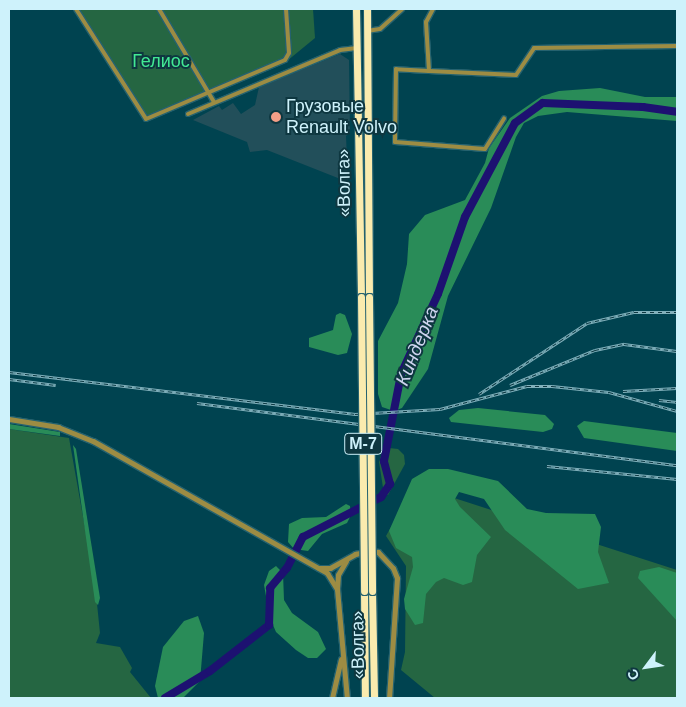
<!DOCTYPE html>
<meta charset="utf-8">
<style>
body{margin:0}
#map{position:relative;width:686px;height:707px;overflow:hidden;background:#004350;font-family:Helvetica,sans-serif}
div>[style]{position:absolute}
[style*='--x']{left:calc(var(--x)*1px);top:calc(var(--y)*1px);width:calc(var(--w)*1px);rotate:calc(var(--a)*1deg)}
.built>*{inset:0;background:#224f5a}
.green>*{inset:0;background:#256642}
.forest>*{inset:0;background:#298c58}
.river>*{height:8px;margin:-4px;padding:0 4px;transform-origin:4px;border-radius:4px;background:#1d1171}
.roads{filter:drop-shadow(1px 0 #25626f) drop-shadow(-1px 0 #25626f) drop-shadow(0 1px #25626f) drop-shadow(0 -1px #25626f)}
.minor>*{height:4px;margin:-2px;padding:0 2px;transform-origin:2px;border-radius:2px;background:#9d8c43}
.tertiary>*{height:5px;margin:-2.5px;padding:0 2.5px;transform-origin:2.5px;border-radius:2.5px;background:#9d8c43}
.trunk>*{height:7px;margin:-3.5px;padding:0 3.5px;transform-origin:3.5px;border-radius:3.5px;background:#faebae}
.rail>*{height:3px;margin-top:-1.5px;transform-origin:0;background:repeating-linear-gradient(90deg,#0e3740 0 4px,#82b1bc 0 8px);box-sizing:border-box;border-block:1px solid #82b1bc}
.bridges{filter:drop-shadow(1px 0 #25626f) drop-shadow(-1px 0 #25626f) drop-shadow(0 1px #25626f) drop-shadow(0 -1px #25626f)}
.trunk-bridge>*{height:7px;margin:-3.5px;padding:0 3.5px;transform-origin:3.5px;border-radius:3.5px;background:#faebae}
.dots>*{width:14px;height:14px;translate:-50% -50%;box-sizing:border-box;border:2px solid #0e3740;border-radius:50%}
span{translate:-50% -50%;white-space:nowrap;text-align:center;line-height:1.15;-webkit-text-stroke:4px #0e3740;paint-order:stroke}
.shield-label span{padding:1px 4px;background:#0e3740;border:1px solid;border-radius:4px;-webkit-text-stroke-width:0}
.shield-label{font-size:16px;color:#cef2fb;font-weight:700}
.park-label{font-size:18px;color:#42e993}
.poi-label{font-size:18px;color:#cef2fb}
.left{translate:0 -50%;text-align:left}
.street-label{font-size:18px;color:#cef2fb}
.water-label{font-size:19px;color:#ced4ee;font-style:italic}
.frame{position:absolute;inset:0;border:10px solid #cef2fb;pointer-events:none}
.north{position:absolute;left:621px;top:642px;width:50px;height:50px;-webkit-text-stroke:4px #0e3740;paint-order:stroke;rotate:239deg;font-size:14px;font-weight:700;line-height:20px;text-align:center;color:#cef2fb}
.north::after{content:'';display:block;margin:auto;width:18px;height:22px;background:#cef2fb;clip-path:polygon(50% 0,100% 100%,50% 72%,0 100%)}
</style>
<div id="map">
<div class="built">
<div style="clip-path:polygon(340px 54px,349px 60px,350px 132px,346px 136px,348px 182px,267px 150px,250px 152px,247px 142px,193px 120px,219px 106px,222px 110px,233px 103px,241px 114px,255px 105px,259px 87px)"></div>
</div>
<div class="green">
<div style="clip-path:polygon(74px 9px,313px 9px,315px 38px,287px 61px,144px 121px)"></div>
<div style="clip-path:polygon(9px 429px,69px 438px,95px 584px,100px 633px,96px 643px,120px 647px,132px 668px,130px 672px,151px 698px,9px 698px)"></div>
<div style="clip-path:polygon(389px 448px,398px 449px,404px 455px,405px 464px,388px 495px,384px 494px,379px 462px,382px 453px)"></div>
<div style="clip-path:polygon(414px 485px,677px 570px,677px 698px,435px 698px,401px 670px,405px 652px,406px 566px,386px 536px)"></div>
</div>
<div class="forest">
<div style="clip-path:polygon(600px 88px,645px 97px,677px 97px,677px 121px,567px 112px,538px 116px,524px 123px,516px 137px,491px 208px,448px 296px,428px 369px,402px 408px,394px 411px,382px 407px,378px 394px,378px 341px,398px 303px,407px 264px,409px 234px,425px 215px,465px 200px,485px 163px,489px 148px,510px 118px,542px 96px,559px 91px)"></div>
<div style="clip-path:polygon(340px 313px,345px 315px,352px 334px,347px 353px,338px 355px,309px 347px,309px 338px,333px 330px,336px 315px)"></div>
<div style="clip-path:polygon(478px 408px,545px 415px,554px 424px,552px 429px,543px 432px,451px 422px,449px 418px,459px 410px)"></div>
<div style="clip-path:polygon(584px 421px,677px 433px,677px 451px,584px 438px,577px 426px)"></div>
<div style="clip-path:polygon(9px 424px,60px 432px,60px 436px,9px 429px)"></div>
<div style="clip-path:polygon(73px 445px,76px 449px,100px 598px,98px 605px,95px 602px)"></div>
<div style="clip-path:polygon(429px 469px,448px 469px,498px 481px,527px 509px,546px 513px,595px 514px,601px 527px,598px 552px,609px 583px,578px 589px,505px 530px,484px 499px,459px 492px,455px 499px,460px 507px,491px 537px,477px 555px,472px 582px,463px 585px,444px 578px,436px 582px,426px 594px,423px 623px,415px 625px,405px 609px,404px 599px,413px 567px,412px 557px,396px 548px,389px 531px,412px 479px)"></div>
<div style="clip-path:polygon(346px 504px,350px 506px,351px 515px,347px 523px,322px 534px,308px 551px,294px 549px,288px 542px,289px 524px,302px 518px,326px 517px)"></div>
<div style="clip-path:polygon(276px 566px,283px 573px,284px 600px,292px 613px,318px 632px,326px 649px,317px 658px,308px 658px,296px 650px,276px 632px,270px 618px,264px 585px,269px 571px)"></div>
<div style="clip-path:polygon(659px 567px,677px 573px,677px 621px,638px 578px,640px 571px)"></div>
<div style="clip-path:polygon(198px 616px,204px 633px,200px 681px,184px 697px,158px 698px,155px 686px,163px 647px,184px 621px)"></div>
</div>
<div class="river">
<div style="--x:165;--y:698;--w:52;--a:-31"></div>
<div style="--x:210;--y:671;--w:75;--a:-37.9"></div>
<div style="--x:269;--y:625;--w:37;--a:-88"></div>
<div style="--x:270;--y:588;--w:26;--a:-50"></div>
<div style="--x:287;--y:568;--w:35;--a:-63"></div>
<div style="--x:303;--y:537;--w:88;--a:-27.1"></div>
<div style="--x:381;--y:497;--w:16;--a:-55"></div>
<div style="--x:390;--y:484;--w:24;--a:-105"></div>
<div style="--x:384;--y:461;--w:89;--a:-78.9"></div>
<div style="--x:401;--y:374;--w:88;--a:-65.2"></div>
<div style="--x:438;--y:294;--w:82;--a:-70.7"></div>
<div style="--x:465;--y:217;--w:106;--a:-62"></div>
<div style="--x:515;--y:123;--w:34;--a:-36"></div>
<div style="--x:543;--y:103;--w:100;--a:2.3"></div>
<div style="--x:643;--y:107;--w:34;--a:8"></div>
</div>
<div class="roads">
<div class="minor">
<div style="--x:76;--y:9;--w:130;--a:57.5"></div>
<div style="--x:146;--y:119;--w:151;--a:-23"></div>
<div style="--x:285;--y:60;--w:8;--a:-60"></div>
<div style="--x:289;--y:53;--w:44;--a:-93.9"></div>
<div style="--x:159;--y:9;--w:108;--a:59.4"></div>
<div style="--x:433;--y:9;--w:15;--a:118"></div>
<div style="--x:426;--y:22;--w:49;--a:86.5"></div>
<div style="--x:429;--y:71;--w:87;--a:2.6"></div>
<div style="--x:516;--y:75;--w:32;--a:-56"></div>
<div style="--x:534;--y:48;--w:143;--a:-0.8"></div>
<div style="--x:367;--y:31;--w:13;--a:-9"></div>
<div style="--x:380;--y:29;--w:30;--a:-42"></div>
<div style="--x:429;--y:71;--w:33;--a:-177"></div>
<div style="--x:396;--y:69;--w:73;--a:90.8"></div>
<div style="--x:395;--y:142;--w:90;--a:4.4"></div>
<div style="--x:485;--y:149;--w:36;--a:-58"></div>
<div style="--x:188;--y:114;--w:165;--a:-22.8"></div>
<div style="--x:340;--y:50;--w:17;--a:-7"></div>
</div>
<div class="tertiary">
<div style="--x:9;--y:419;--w:50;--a:9.3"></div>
<div style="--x:58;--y:427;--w:38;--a:22"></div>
<div style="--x:93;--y:441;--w:269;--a:29.4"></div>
<div style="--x:327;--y:573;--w:19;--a:58"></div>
<div style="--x:346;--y:561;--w:16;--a:120"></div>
<div style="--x:338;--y:575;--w:14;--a:94"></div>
<div style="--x:337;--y:589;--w:109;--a:84.8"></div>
<div style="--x:319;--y:568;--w:11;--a:0"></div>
<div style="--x:330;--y:568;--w:29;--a:-29"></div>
<div style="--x:355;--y:554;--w:14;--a:-12"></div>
<div style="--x:369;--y:551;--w:9;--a:6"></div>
<div style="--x:378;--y:552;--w:22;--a:47"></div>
<div style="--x:393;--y:568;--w:11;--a:68"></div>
<div style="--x:397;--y:578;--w:120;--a:93.8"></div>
<div style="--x:332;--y:698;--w:40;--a:-77"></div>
</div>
<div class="trunk">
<div style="--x:356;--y:9;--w:288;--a:89"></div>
<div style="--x:367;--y:9;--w:288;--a:89.6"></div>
<div style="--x:364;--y:591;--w:107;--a:89.5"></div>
<div style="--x:372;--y:591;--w:107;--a:88.9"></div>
</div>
</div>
<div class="rail">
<div style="--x:9;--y:372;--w:349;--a:6.9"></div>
<div style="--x:355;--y:414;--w:85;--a:-3.4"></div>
<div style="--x:440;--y:409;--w:90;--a:-14.8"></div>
<div style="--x:527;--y:386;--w:25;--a:0"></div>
<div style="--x:552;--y:386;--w:57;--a:6"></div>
<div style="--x:609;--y:392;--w:71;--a:15.6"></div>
<div style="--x:9;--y:379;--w:47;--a:7.3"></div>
<div style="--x:510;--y:385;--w:92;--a:-22.4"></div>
<div style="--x:595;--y:350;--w:30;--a:-12"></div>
<div style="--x:624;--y:344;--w:53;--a:7.5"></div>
<div style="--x:623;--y:391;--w:54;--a:-3.2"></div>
<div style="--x:479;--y:394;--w:129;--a:-33.3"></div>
<div style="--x:587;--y:323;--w:48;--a:-13.2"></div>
<div style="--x:634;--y:312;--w:43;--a:0"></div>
<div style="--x:659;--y:400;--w:18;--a:6"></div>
<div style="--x:197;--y:403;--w:484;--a:7.4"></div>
<div style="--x:547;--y:466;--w:131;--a:5.7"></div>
</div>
<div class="bridges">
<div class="trunk-bridge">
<div style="--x:361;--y:297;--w:294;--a:89.4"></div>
<div style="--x:369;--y:297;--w:294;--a:89.4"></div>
</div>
</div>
<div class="dots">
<div style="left:276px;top:117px;background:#f49e87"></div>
</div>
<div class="shield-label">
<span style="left:363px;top:444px">М-7</span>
</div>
<div class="park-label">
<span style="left:161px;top:61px">Гелиос</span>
</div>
<div class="poi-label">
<span class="left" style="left:286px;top:117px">Грузовые<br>Renault Volvo</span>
</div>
<div class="street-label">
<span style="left:344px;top:183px;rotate:-91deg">«Волга»</span>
<span style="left:358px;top:645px;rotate:-91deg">«Волга»</span>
</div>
<div class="water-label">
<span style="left:417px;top:346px;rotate:-68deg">Киндерка</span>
</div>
<div class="frame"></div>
<div class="north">С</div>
</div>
